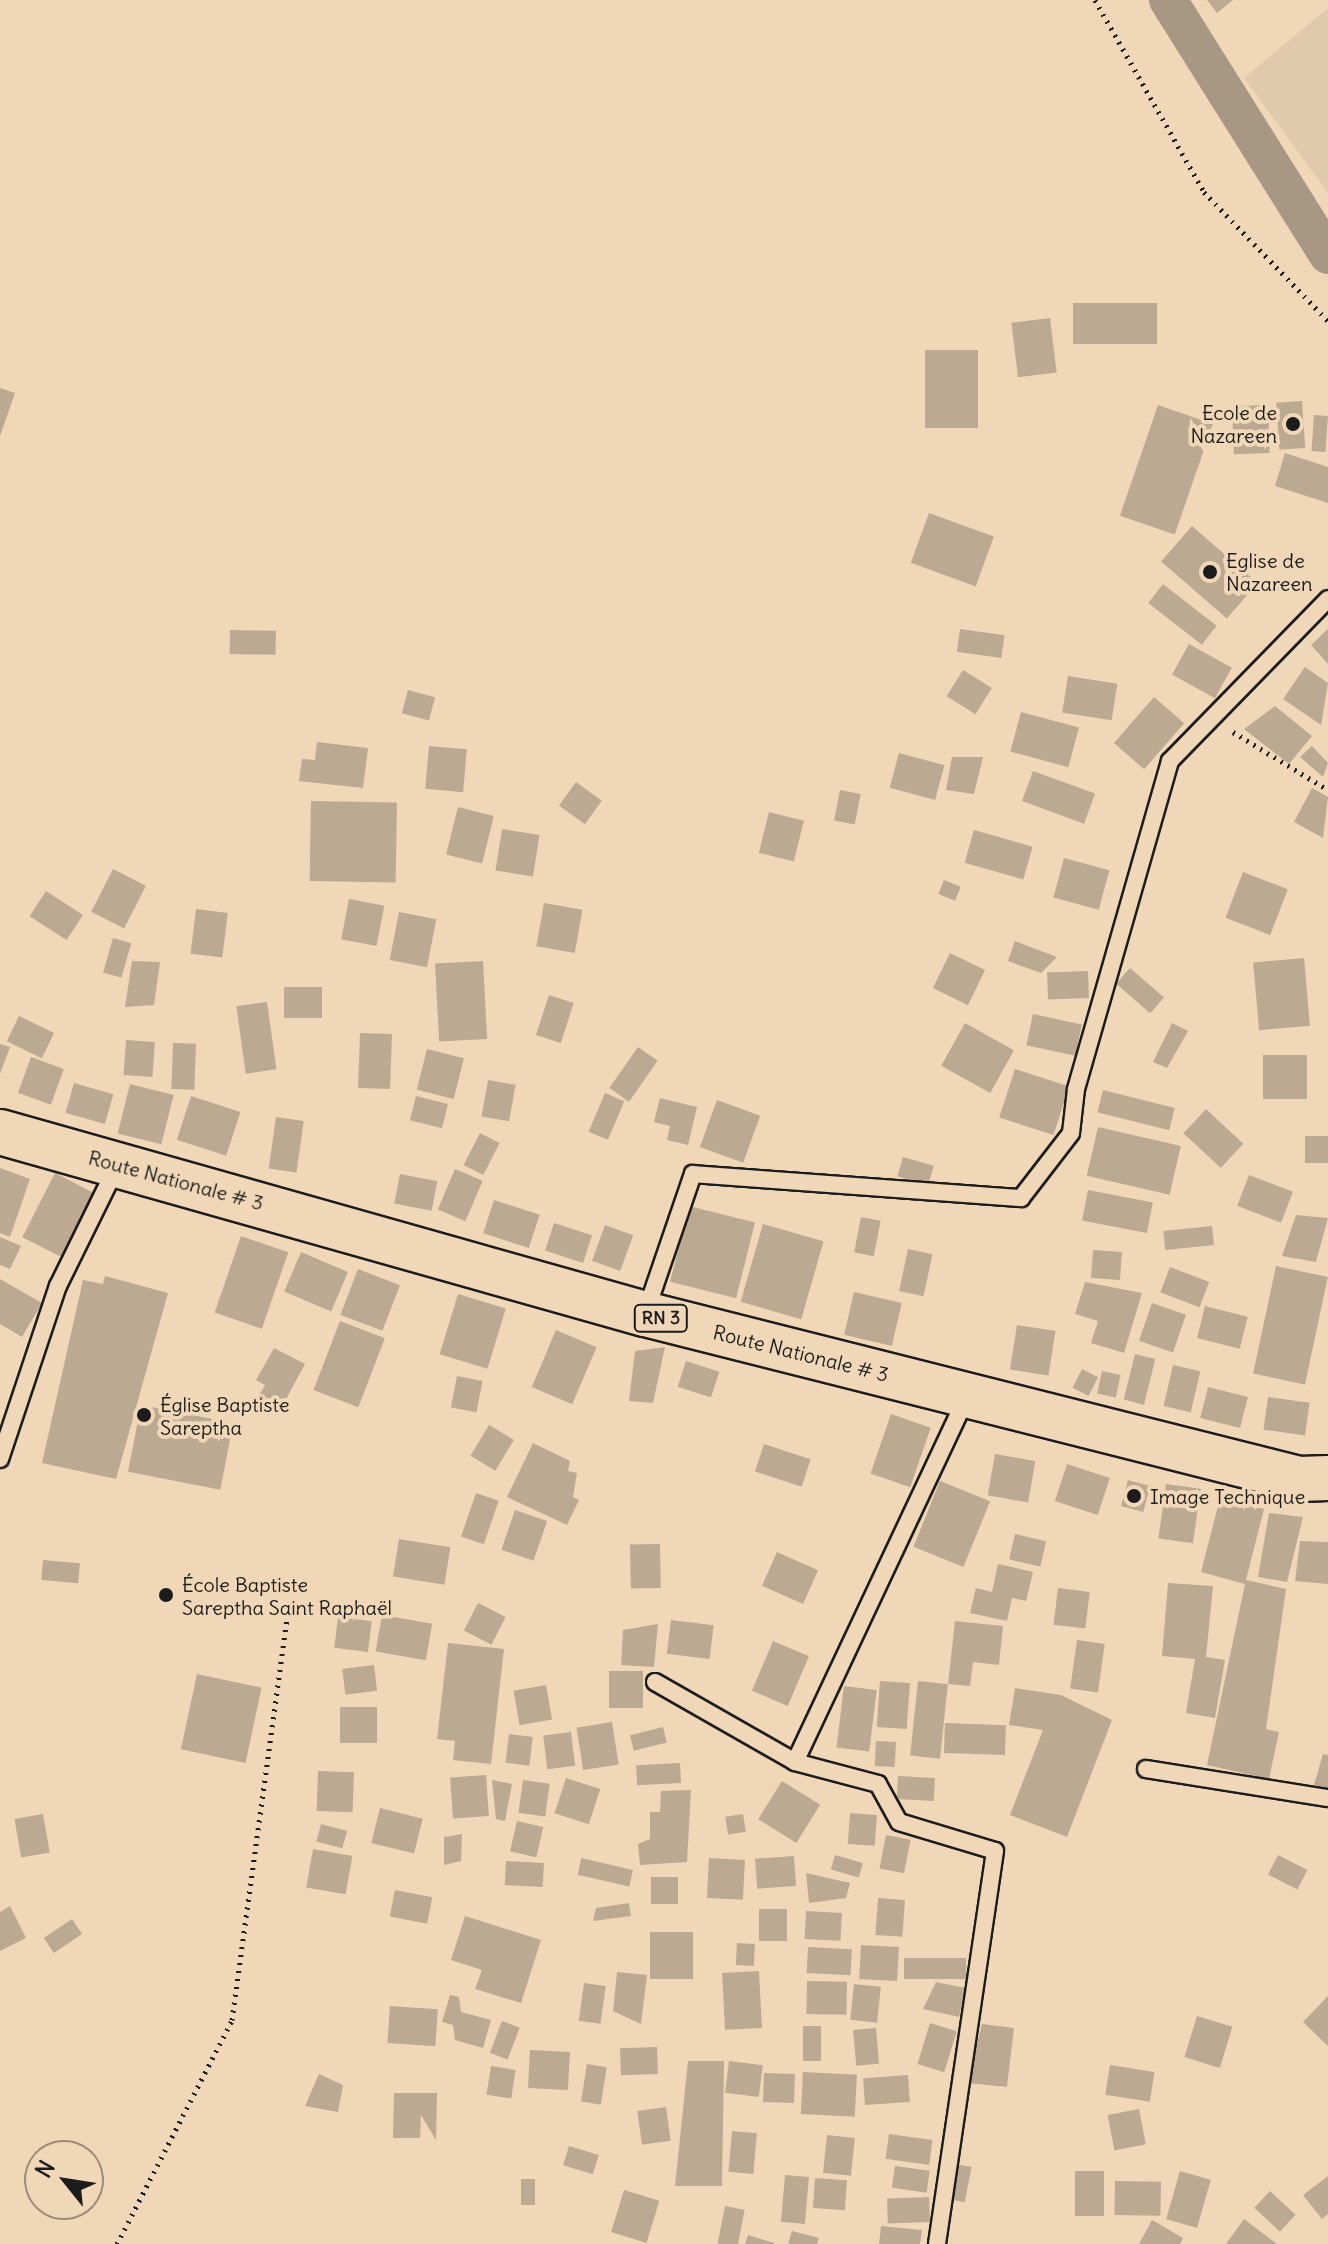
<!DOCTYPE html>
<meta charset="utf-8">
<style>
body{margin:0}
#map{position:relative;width:1328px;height:2244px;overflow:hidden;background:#f0d7b8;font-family:Delius,sans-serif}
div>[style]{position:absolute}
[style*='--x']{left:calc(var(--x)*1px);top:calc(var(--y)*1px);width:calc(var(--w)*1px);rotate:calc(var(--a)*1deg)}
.built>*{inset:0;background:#e0c9ad}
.canal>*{height:38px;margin:-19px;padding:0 19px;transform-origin:19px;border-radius:19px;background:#a79783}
.building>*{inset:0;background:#bca992;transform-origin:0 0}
.path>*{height:5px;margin-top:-2.5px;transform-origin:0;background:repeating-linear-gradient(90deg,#1c1c1c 0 2px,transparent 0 8px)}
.roads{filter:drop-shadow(2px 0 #1c1c1c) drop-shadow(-2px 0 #1c1c1c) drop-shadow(0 2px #1c1c1c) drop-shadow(0 -2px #1c1c1c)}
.service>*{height:16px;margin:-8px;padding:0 8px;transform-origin:8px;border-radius:8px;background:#f0d7b8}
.primary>*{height:44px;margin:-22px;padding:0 22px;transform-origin:22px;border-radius:22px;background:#f0d7b8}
.dots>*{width:22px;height:22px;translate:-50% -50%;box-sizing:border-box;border:4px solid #f0d7b8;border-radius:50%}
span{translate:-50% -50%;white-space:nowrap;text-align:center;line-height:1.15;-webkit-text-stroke:8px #f0d7b8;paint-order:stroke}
.shield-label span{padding:2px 6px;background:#f0d7b8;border:2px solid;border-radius:6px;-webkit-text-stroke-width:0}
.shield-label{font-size:18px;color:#1c1c1c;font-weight:700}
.poi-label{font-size:20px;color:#1c1c1c}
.right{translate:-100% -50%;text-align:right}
.left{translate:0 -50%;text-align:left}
.street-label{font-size:20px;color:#1c1c1c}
.north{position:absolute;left:24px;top:2140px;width:80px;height:80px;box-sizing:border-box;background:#f0d7b8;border:2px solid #9b8c7a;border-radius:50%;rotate:300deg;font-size:22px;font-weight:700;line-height:32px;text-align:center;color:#1c1c1c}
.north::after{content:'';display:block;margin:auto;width:28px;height:36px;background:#1c1c1c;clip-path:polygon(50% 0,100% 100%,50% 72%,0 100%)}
</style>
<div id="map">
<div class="built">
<div style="clip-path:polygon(1328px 8px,1328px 193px,1244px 78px)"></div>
</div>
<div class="canal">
<div style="--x:1168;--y:0;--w:301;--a:57.9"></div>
</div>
<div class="building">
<div style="clip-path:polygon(1207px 0,1233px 0,1217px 13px)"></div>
<div style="left:1073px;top:303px;width:84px;height:41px"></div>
<div style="left:1050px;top:318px;width:55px;height:39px;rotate:83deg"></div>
<div style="left:978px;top:350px;width:78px;height:53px;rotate:90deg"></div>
<div style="clip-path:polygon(0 388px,15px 393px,0 436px)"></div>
<div style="left:1302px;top:401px;width:47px;height:26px;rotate:86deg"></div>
<div style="left:1158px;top:405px;width:58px;height:117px;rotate:19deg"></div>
<div style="left:1268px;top:405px;width:48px;height:36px;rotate:88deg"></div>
<div style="left:1314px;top:415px;width:14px;height:36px;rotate:4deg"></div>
<div style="clip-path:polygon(1285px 453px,1328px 467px,1328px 503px,1275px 486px)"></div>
<div style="left:929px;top:513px;width:69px;height:53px;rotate:20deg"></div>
<div style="left:1192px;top:526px;width:87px;height:47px;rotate:41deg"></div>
<div style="left:1163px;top:584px;width:68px;height:24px;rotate:38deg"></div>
<div style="left:960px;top:629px;width:45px;height:23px;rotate:8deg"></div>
<div style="clip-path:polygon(1328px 629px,1328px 664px,1311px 645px)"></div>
<div style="left:230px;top:630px;width:46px;height:24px;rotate:1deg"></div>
<div style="left:1189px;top:644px;width:49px;height:35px;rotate:29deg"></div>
<div style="clip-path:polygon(1305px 667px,1328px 683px,1321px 725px,1283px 699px)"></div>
<div style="left:963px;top:670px;width:34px;height:31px;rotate:32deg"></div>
<div style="left:1068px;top:676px;width:50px;height:37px;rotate:9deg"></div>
<div style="left:408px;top:690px;width:28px;height:24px;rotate:15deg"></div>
<div style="left:1154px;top:697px;width:40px;height:61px;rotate:41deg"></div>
<div style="clip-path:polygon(1275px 706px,1312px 736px,1289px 764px,1244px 729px)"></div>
<div style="left:1021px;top:712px;width:60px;height:41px;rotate:15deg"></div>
<div style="clip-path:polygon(317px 742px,368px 748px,363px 788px,299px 781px,302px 759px,315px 760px)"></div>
<div style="left:429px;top:746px;width:38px;height:43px;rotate:5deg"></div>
<div style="clip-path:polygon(1312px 746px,1328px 763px,1323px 777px,1300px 757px)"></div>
<div style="left:899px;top:753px;width:47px;height:36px;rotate:15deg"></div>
<div style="clip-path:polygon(952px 757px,983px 757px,974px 794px,946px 790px)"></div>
<div style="left:1033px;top:771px;width:66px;height:32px;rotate:20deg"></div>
<div style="left:576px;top:782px;width:32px;height:29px;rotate:36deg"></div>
<div style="clip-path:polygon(1312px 788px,1328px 797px,1323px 838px,1294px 822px)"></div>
<div style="left:840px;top:790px;width:21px;height:31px;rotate:11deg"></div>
<div style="left:311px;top:801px;width:86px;height:80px;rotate:1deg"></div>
<div style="left:458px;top:807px;width:37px;height:49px;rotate:14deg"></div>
<div style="left:769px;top:812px;width:36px;height:42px;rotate:14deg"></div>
<div style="left:502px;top:829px;width:38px;height:42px;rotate:9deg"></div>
<div style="left:974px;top:830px;width:61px;height:34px;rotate:16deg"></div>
<div style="left:1064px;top:858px;width:47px;height:41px;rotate:15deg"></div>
<div style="left:113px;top:869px;width:37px;height:48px;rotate:27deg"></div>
<div style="left:1243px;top:872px;width:48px;height:49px;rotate:21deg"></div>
<div style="left:944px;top:880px;width:18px;height:15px;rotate:22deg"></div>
<div style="left:46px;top:891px;width:44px;height:30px;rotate:33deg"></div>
<div style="left:349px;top:899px;width:36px;height:41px;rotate:11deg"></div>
<div style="left:544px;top:903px;width:39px;height:44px;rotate:10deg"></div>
<div style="left:196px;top:909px;width:32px;height:45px;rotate:7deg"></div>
<div style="left:399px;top:912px;width:38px;height:49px;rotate:11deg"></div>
<div style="left:113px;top:938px;width:19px;height:36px;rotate:16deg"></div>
<div style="clip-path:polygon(1015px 941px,1057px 957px,1041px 973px,1008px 961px)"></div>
<div style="left:950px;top:953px;width:39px;height:39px;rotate:26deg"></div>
<div style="left:1304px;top:958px;width:68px;height:51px;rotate:85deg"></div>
<div style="clip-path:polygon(132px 961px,160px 962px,154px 1005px,125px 1007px)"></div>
<div style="left:483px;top:961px;width:78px;height:48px;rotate:87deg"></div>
<div style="left:1130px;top:968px;width:45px;height:21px;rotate:41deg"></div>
<div style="left:1088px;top:971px;width:27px;height:41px;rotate:88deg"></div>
<div style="left:284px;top:987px;width:38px;height:31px"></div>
<div style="left:549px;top:995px;width:26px;height:42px;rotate:18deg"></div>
<div style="left:267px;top:1002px;width:68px;height:31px;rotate:82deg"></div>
<div style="left:1033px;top:1014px;width:50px;height:32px;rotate:12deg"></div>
<div style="left:19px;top:1016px;width:39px;height:28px;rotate:26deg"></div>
<div style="left:965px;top:1023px;width:56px;height:49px;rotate:29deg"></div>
<div style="clip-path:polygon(1172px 1023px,1188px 1031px,1167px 1068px,1153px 1062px)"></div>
<div style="left:360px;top:1033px;width:32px;height:55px;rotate:2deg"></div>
<div style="left:126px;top:1040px;width:29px;height:35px;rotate:4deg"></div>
<div style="left:173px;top:1043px;width:23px;height:46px;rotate:2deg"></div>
<div style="clip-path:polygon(0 1044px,10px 1047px,0 1074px)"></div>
<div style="left:638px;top:1047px;width:24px;height:50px;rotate:35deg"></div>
<div style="left:427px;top:1049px;width:38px;height:42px;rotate:14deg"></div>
<div style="left:1263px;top:1055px;width:44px;height:44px"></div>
<div style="left:31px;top:1057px;width:35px;height:38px;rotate:20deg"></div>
<div style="left:1015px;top:1069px;width:57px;height:51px;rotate:18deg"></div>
<div style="left:488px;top:1080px;width:28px;height:37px;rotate:10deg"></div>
<div style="left:74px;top:1083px;width:41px;height:31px;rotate:16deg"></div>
<div style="left:130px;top:1084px;width:45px;height:51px;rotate:14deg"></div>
<div style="left:1103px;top:1090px;width:74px;height:23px;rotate:14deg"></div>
<div style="left:605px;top:1093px;width:21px;height:42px;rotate:23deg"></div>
<div style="left:191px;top:1096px;width:52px;height:46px;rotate:18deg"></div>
<div style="left:416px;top:1096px;width:33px;height:25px;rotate:14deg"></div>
<div style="clip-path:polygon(660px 1098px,697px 1107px,688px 1145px,667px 1140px,670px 1126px,654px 1122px)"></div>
<div style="left:717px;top:1100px;width:46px;height:50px;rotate:20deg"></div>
<div style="left:1206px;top:1109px;width:51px;height:33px;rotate:43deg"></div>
<div style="left:276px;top:1117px;width:28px;height:52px;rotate:8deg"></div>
<div style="left:1098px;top:1127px;width:85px;height:50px;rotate:13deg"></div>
<div style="left:480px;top:1133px;width:22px;height:36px;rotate:27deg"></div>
<div style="left:1305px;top:1136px;width:23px;height:27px"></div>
<div style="left:903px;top:1157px;width:32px;height:20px;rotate:16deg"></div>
<div style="clip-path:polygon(0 1168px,30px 1179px,10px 1237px,0 1233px)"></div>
<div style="left:455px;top:1169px;width:30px;height:44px;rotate:23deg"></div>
<div style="left:55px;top:1173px;width:46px;height:72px;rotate:27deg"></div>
<div style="left:400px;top:1174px;width:38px;height:30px;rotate:11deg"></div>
<div style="left:1249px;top:1175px;width:47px;height:33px;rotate:21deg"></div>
<div style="left:1088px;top:1190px;width:66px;height:31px;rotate:11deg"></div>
<div style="left:494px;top:1200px;width:48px;height:35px;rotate:18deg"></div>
<div style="left:689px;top:1206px;width:68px;height:78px;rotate:14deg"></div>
<div style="clip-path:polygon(1296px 1215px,1328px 1218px,1316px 1262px,1282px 1256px)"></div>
<div style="left:861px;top:1217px;width:20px;height:36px;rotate:11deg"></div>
<div style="left:554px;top:1223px;width:40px;height:29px;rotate:18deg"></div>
<div style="left:763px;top:1224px;width:63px;height:81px;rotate:16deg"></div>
<div style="left:605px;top:1225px;width:30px;height:38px;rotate:20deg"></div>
<div style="left:1212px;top:1226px;width:19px;height:49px;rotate:84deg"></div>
<div style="left:241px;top:1236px;width:50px;height:81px;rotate:19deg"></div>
<div style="clip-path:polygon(0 1237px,21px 1246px,10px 1269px,0 1265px)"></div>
<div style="left:908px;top:1249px;width:25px;height:43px;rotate:12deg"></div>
<div style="left:1093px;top:1250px;width:29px;height:28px;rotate:4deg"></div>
<div style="left:301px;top:1252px;width:51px;height:43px;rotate:23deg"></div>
<div style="left:1276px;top:1266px;width:53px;height:110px;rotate:12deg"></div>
<div style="left:1170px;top:1267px;width:42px;height:27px;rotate:21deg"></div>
<div style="left:358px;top:1269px;width:45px;height:49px;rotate:21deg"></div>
<div style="clip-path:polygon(105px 1276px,168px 1293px,116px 1479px,42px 1463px,83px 1280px,103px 1284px)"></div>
<div style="clip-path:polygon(0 1279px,42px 1303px,22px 1337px,0 1324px)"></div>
<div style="clip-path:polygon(1085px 1282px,1142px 1293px,1124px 1353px,1091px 1343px,1098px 1321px,1075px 1314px)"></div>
<div style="left:854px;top:1292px;width:49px;height:44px;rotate:13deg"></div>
<div style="left:458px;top:1294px;width:50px;height:63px;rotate:17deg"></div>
<div style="left:1152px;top:1303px;width:36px;height:40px;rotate:19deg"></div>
<div style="left:1205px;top:1306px;width:44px;height:33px;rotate:14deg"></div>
<div style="left:340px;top:1321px;width:48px;height:74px;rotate:21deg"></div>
<div style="left:1017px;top:1325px;width:39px;height:45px;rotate:9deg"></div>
<div style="left:556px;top:1330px;width:44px;height:62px;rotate:23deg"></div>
<div style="clip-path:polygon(665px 1347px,653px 1403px,629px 1401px,635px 1351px)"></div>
<div style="clip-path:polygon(274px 1348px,305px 1364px,277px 1416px,254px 1404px,265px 1385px,256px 1380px)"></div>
<div style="left:1135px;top:1354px;width:21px;height:47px;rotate:14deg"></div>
<div style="left:686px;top:1361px;width:35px;height:27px;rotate:18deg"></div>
<div style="left:1173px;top:1365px;width:28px;height:42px;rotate:13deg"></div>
<div style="left:1082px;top:1369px;width:18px;height:21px;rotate:27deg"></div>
<div style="left:1102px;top:1371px;width:19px;height:23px;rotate:12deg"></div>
<div style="left:457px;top:1376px;width:26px;height:32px;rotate:11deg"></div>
<div style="left:1208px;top:1387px;width:41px;height:32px;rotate:14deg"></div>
<div style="left:1268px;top:1397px;width:42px;height:33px;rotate:8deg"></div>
<div style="left:141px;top:1405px;width:94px;height:68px;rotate:11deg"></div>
<div style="left:891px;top:1414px;width:42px;height:63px;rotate:19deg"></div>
<div style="left:489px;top:1425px;width:29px;height:36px;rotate:31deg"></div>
<div style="clip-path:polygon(533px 1443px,570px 1461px,568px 1471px,577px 1473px,573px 1497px,579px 1500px,567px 1525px,507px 1497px)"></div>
<div style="left:764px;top:1444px;width:49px;height:29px;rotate:18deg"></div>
<div style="left:995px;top:1454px;width:41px;height:42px;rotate:10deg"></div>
<div style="left:1067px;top:1464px;width:45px;height:39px;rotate:18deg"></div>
<div style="left:1128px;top:1480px;width:23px;height:27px;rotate:15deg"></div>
<div style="left:940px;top:1481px;width:54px;height:71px;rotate:22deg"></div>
<div style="left:1166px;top:1484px;width:35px;height:55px;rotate:8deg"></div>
<div style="left:476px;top:1493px;width:24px;height:46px;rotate:19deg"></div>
<div style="clip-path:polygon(1220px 1498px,1264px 1509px,1246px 1580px,1286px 1589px,1266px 1729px,1279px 1732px,1269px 1779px,1207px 1765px,1245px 1584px,1201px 1572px)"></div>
<div style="left:515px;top:1510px;width:34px;height:42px;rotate:19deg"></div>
<div style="clip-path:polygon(1269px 1513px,1303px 1517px,1287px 1582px,1258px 1577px)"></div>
<div style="left:1015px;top:1534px;width:32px;height:26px;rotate:13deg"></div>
<div style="left:399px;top:1539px;width:52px;height:38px;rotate:9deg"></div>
<div style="clip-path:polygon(1300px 1541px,1328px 1542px,1328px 1584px,1295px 1581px)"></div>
<div style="left:660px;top:1544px;width:44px;height:30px;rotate:89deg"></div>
<div style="left:777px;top:1552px;width:45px;height:37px;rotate:24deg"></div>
<div style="left:43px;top:1560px;width:37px;height:20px;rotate:5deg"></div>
<div style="clip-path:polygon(998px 1564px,1033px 1572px,1026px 1601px,1012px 1598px,1007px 1621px,970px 1613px,976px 1588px,992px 1592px)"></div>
<div style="clip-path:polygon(1168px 1583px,1213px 1586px,1206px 1657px,1225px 1660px,1215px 1718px,1186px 1713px,1195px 1659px,1162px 1656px)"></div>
<div style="left:1058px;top:1588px;width:32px;height:37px;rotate:7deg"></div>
<div style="left:478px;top:1603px;width:31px;height:31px;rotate:27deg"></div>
<div style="left:382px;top:1615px;width:51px;height:37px;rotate:10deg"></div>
<div style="left:338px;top:1617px;width:34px;height:31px;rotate:7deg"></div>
<div style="left:671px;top:1620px;width:43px;height:34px;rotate:7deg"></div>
<div style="clip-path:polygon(955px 1621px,1003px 1626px,999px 1665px,973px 1662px,970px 1686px,948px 1684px)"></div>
<div style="clip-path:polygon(658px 1624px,654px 1667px,621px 1665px,623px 1630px)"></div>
<div style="left:1077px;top:1640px;width:28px;height:49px;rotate:8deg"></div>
<div style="left:773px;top:1641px;width:39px;height:54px;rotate:23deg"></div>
<div style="clip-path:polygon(448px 1643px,504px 1649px,491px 1764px,453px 1760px,455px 1741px,437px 1739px)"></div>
<div style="left:374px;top:1665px;width:26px;height:32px;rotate:83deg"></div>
<div style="left:643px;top:1671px;width:37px;height:34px;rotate:90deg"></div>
<div style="left:197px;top:1674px;width:66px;height:77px;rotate:12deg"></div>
<div style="left:880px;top:1681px;width:30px;height:46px;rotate:4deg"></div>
<div style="left:918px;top:1681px;width:30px;height:75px;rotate:6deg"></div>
<div style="left:546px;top:1685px;width:35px;height:33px;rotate:80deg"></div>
<div style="left:844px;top:1686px;width:33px;height:62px;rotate:7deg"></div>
<div style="clip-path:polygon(1015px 1688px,1061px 1695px,1112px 1720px,1067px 1837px,1010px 1815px,1043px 1730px,1009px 1725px)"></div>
<div style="left:377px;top:1707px;width:36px;height:37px;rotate:90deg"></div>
<div style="left:612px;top:1722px;width:43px;height:36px;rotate:81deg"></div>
<div style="left:945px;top:1723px;width:61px;height:30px;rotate:2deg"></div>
<div style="left:663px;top:1727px;width:16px;height:34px;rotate:76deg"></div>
<div style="left:571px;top:1732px;width:34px;height:28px;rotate:83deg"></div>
<div style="left:509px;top:1734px;width:24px;height:29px;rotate:7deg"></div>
<div style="left:876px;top:1741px;width:20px;height:25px;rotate:3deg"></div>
<div style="clip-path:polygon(1323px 1754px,1328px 1755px,1328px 1789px,1314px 1785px)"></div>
<div style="left:680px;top:1763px;width:20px;height:44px;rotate:87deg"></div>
<div style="left:318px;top:1771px;width:36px;height:40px;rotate:2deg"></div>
<div style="left:486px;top:1775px;width:41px;height:36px;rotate:86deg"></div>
<div style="left:898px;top:1776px;width:37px;height:23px;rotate:3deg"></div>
<div style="left:566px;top:1778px;width:36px;height:37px;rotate:18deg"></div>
<div style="clip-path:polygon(492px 1780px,512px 1784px,505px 1821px,496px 1819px)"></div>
<div style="left:523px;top:1780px;width:27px;height:33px;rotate:8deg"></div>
<div style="left:782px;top:1781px;width:45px;height:45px;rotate:32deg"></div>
<div style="clip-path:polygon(691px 1790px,687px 1862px,640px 1865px,638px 1844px,650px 1839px,650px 1812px,660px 1812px,661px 1791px)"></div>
<div style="left:380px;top:1808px;width:44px;height:36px;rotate:14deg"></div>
<div style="left:850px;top:1813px;width:27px;height:31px;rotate:4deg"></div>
<div style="left:43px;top:1814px;width:39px;height:29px;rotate:80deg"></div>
<div style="left:743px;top:1814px;width:18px;height:18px;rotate:81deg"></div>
<div style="left:517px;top:1821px;width:27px;height:31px;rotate:13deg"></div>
<div style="left:321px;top:1824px;width:27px;height:18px;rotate:15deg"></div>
<div style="clip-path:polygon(462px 1834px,461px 1861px,444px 1865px,444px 1837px)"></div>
<div style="left:886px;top:1835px;width:25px;height:34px;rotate:11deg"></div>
<div style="left:313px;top:1849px;width:40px;height:39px;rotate:10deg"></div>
<div style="left:835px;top:1855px;width:29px;height:15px;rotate:16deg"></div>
<div style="left:1278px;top:1855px;width:33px;height:22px;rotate:27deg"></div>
<div style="left:794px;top:1856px;width:30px;height:39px;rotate:86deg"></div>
<div style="left:709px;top:1858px;width:36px;height:40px;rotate:3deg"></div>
<div style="left:506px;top:1861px;width:38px;height:24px;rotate:3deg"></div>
<div style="left:633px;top:1870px;width:17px;height:53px;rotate:103deg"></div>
<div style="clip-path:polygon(806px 1873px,850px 1883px,846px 1898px,809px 1903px)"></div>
<div style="left:678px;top:1877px;width:27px;height:27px;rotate:90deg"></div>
<div style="left:395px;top:1890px;width:38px;height:27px;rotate:11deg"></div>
<div style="left:878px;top:1898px;width:27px;height:37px;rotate:4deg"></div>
<div style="clip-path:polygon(629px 1903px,631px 1916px,593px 1921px,596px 1908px)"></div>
<div style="clip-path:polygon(10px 1906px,26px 1938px,0 1951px,0 1912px)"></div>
<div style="left:759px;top:1909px;width:28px;height:32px"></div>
<div style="left:806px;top:1911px;width:36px;height:28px;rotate:3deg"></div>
<div style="clip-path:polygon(465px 1916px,541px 1940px,521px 2003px,475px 1989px,482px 1970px,451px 1960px)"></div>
<div style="left:72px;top:1919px;width:18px;height:34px;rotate:56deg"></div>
<div style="left:650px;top:1932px;width:43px;height:47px"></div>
<div style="left:737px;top:1943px;width:18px;height:22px;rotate:3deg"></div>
<div style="left:861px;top:1945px;width:38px;height:34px;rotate:3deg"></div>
<div style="left:808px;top:1947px;width:44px;height:26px;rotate:3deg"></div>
<div style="left:966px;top:1958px;width:21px;height:62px;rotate:90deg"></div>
<div style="left:759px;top:1971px;width:57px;height:37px;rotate:87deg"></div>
<div style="clip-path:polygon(617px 1972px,647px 1975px,641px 2024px,613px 2011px)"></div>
<div style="left:807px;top:1981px;width:40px;height:33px;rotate:1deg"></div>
<div style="clip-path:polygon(936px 1982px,965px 1988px,959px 2017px,923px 2009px)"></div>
<div style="left:584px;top:1983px;width:22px;height:38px;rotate:8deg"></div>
<div style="left:854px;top:1984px;width:27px;height:36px;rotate:6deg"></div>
<div style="clip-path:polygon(450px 1995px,459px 1997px,461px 2012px,491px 2020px,483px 2048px,455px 2040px,453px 2025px,442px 2022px)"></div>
<div style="clip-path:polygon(1328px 1996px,1328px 2046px,1303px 2022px)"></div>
<div style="left:390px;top:2006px;width:48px;height:37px;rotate:4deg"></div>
<div style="left:1197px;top:2016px;width:37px;height:43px;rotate:17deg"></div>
<div style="left:502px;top:2021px;width:19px;height:34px;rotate:21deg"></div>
<div style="left:930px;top:2023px;width:28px;height:43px;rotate:17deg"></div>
<div style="clip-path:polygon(982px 2024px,1014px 2028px,1007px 2087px,967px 2083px)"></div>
<div style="left:803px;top:2026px;width:18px;height:35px"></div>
<div style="left:876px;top:2028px;width:36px;height:23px;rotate:85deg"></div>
<div style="left:657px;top:2047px;width:27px;height:37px;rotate:88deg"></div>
<div style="left:530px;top:2050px;width:40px;height:38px;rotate:3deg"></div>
<div style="clip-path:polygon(688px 2061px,724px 2061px,722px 2186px,675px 2186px)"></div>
<div style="left:729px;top:2061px;width:34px;height:32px;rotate:7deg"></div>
<div style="left:587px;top:2064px;width:20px;height:38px;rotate:9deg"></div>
<div style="left:1110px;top:2065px;width:45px;height:30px;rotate:9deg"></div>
<div style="left:491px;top:2066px;width:25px;height:29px;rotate:9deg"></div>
<div style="left:803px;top:2072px;width:54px;height:42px;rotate:3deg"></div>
<div style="left:764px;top:2073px;width:31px;height:29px;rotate:2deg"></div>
<div style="clip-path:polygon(319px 2074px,343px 2085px,338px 2112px,305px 2106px)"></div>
<div style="left:908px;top:2075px;width:27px;height:45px;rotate:86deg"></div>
<div style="clip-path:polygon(394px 2093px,437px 2093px,436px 2140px,421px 2115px,420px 2138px,393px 2138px)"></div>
<div style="left:666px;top:2107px;width:34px;height:29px;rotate:82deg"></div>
<div style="left:1139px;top:2109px;width:36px;height:32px;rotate:79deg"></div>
<div style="left:732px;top:2131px;width:25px;height:41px;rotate:5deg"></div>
<div style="left:889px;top:2134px;width:44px;height:25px;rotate:8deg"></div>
<div style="left:827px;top:2135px;width:28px;height:38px;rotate:6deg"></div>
<div style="left:569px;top:2146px;width:31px;height:20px;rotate:17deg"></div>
<div style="left:951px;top:2163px;width:21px;height:36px;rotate:11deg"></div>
<div style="left:895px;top:2166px;width:35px;height:22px;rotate:8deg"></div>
<div style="left:1075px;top:2171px;width:29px;height:45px"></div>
<div style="left:1180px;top:2171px;width:32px;height:50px;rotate:16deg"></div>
<div style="left:785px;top:2175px;width:24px;height:47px;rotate:5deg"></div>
<div style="clip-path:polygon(1328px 2176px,1328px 2214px,1322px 2219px,1303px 2195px)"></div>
<div style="left:815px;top:2178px;width:32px;height:30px;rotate:4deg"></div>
<div style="left:521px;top:2179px;width:14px;height:26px"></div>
<div style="left:1115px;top:2181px;width:46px;height:34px;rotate:1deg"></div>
<div style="left:624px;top:2190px;width:37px;height:44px;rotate:17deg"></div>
<div style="left:1270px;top:2191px;width:35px;height:23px;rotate:43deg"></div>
<div style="left:929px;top:2197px;width:25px;height:42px;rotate:88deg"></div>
<div style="left:725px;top:2206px;width:20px;height:39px;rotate:11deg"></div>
<div style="clip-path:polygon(1244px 2219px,1277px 2244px,1226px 2244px)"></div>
<div style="clip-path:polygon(1152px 2220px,1183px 2238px,1180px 2244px,1139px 2244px)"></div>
<div style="clip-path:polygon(881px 2226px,922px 2230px,920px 2244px,879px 2244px)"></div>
<div style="clip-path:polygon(792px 2231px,819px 2238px,817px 2244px,788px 2244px)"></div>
<div style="clip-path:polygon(748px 2235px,774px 2243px,774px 2244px,745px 2244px)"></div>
</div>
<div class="path">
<div style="--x:1095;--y:0;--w:221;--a:60.4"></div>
<div style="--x:1204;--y:192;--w:179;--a:46.1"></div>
<div style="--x:1233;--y:732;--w:111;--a:31.4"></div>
<div style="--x:117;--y:2244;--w:252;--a:-62.8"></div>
<div style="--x:232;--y:2020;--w:405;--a:-82.2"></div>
</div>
<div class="roads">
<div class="service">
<div style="--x:645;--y:1314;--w:148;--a:-71.1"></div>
<div style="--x:693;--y:1174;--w:329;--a:4.2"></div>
<div style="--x:1021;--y:1198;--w:82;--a:-52.4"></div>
<div style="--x:1071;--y:1133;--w:44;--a:-83.5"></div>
<div style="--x:1076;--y:1089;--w:341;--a:-74"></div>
<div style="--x:1170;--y:761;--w:226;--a:-45.7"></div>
<div style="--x:0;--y:1459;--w:182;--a:-71.5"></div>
<div style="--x:58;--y:1286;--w:134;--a:-63.8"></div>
<div style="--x:655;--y:1682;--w:161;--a:29.7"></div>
<div style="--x:795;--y:1762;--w:86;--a:14.8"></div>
<div style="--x:878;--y:1784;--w:43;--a:61.1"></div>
<div style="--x:899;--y:1822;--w:100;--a:16.8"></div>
<div style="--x:995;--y:1851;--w:397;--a:98.4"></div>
<div style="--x:795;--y:1762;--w:402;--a:-64.8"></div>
<div style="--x:1146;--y:1769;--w:184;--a:9.1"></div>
</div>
<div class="primary">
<div style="--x:0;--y:1132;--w:670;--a:15.76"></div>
<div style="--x:645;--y:1314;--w:674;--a:14.16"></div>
<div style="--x:1299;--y:1479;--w:29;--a:-2"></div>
</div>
</div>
<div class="dots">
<div style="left:1293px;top:424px;background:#1c1c1c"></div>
<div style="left:1210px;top:572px;background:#1c1c1c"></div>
<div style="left:144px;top:1415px;background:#1c1c1c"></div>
<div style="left:1134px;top:1496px;background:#1c1c1c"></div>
<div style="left:166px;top:1595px;background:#1c1c1c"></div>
</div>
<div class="shield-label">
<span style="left:661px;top:1318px">RN 3</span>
</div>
<div class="poi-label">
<span class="right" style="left:1277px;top:424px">Ecole de<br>Nazareen</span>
<span class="left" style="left:1226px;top:572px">Eglise de<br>Nazareen</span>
<span class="left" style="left:160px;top:1416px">Église Baptiste<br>Sareptha</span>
<span class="left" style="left:1150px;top:1496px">Image Technique</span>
<span class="left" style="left:182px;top:1596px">École Baptiste<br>Sareptha Saint Raphaël</span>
</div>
<div class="street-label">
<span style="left:176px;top:1180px;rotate:15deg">Route Nationale # 3</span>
<span style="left:801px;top:1353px;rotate:14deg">Route Nationale # 3</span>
</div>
<div class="north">N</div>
</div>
